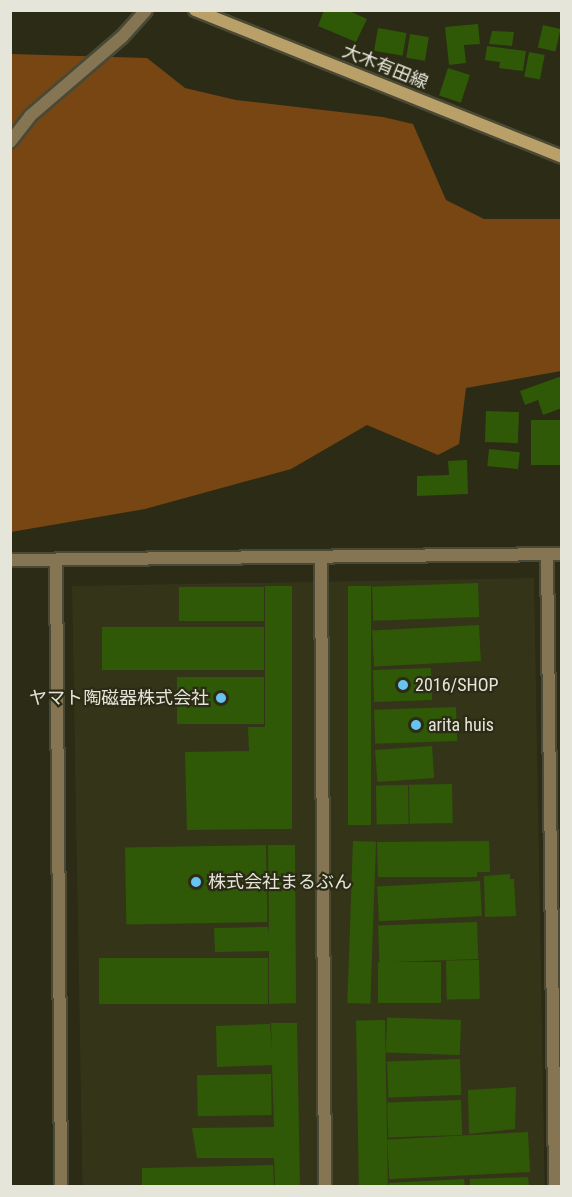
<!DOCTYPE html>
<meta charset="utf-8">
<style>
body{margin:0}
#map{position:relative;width:572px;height:1197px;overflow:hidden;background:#2b2b16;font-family:"Roboto Condensed","Noto Sans JP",sans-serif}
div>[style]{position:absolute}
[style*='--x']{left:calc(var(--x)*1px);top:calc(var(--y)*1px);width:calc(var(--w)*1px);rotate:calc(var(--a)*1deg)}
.built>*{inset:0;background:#343518;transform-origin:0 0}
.forest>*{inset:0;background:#784613}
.building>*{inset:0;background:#2f5907;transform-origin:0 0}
.roads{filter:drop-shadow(2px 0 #494935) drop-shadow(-2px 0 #494935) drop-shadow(0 2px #494935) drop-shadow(0 -2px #494935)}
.minor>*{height:12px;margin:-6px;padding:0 6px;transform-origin:6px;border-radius:6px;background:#857553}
.tertiary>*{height:12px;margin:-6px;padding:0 6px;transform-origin:6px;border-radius:6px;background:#857553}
.secondary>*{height:12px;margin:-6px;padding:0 6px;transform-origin:6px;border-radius:6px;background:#b99f68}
.dots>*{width:16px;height:16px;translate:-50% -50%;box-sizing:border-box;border:3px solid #2b2b16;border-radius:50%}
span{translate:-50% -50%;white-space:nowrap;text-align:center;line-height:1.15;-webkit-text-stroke:4.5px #2b2b16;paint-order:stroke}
.street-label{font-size:18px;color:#e5e6d9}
.poi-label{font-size:18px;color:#e5e6d9}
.left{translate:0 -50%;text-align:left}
.right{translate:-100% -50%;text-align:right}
.frame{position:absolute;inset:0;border:12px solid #e5e6d9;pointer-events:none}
</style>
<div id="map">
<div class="built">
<div style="left:534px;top:578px;width:608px;height:462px;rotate:89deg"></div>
</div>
<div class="forest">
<div style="clip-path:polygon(11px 54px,147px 58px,185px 88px,236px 100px,383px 117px,413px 124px,446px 200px,484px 219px,561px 219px,561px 371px,466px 388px,459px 444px,438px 455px,367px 425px,291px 469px,145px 509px,11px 532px)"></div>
</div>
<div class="building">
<div style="clip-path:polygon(324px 10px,347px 10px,367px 19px,356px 42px,318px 26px)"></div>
<div style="clip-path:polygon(478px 24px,480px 44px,464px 45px,466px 63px,449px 65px,445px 27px)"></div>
<div style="left:543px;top:25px;width:18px;height:23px;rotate:13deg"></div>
<div style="left:378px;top:28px;width:29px;height:23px;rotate:10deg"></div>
<div style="clip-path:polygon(492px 31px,514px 32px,512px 46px,489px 44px)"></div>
<div style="left:410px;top:34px;width:19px;height:24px;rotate:9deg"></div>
<div style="clip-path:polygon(487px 46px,526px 51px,523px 71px,499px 68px,500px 62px,485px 60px)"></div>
<div style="left:529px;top:52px;width:16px;height:25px;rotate:11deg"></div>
<div style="left:448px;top:68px;width:23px;height:29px;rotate:18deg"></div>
<div style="clip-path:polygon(562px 376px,562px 408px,543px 415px,538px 400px,525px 405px,520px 391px)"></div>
<div style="left:486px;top:411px;width:33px;height:31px;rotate:2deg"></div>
<div style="left:531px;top:420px;width:31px;height:45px"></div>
<div style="left:489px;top:449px;width:31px;height:17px;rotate:6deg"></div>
<div style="clip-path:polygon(467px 460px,468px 494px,417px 496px,417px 476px,449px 475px,448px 461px)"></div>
<div style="left:478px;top:583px;width:34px;height:106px;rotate:88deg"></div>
<div style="left:265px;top:586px;width:27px;height:243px"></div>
<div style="left:348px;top:586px;width:23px;height:239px"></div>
<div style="left:264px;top:587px;width:34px;height:85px;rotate:90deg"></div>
<div style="left:479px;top:625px;width:36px;height:107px;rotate:87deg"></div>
<div style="left:264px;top:627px;width:43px;height:162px;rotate:90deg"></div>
<div style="left:431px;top:668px;width:32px;height:58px;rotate:88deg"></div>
<div style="left:264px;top:677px;width:47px;height:87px;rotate:90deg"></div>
<div style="left:456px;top:707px;width:34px;height:82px;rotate:88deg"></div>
<div style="clip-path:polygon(248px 727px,265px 727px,266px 829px,187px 830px,185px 752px,249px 751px)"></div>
<div style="left:432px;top:746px;width:32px;height:57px;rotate:86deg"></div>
<div style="left:452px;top:784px;width:39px;height:43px;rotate:89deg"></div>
<div style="left:408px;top:785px;width:39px;height:32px;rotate:89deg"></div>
<div style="left:353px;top:841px;width:23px;height:162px;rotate:2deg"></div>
<div style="clip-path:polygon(489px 841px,490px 872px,477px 872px,477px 877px,378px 877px,377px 842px)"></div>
<div style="left:266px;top:845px;width:77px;height:141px;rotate:89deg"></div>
<div style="clip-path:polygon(268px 845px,295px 845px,296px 1003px,269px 1004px,269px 951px,215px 952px,214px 928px,268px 927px,269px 934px)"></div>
<div style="clip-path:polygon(510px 874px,510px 879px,514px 879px,516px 916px,485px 917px,484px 876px)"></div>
<div style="left:480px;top:881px;width:35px;height:103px;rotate:87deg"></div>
<div style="left:477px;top:922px;width:37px;height:99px;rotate:88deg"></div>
<div style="left:268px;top:958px;width:46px;height:169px;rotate:90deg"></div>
<div style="left:479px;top:960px;width:39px;height:33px;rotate:89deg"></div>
<div style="left:378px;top:962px;width:63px;height:41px"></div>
<div style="left:385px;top:1020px;width:166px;height:29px;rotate:89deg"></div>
<div style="left:461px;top:1020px;width:35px;height:74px;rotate:92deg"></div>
<div style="clip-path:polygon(271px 1023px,297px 1023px,300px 1186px,275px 1186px,274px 1158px,197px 1158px,192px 1128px,274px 1127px,272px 1065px,217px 1067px,216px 1026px,270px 1024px,272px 1049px)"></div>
<div style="left:460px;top:1059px;width:36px;height:73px;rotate:88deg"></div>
<div style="left:271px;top:1074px;width:41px;height:74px;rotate:89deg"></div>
<div style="clip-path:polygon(516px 1087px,515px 1129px,469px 1134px,468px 1090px)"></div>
<div style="left:461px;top:1100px;width:35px;height:74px;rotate:88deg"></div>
<div style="left:528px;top:1132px;width:40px;height:141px;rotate:87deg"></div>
<div style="clip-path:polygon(273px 1165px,274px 1186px,142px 1186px,142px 1168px)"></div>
<div style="clip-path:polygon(528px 1177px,529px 1186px,470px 1186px,470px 1179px)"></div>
<div style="clip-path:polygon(464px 1179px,465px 1186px,389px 1186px,389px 1183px)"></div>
</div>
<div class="roads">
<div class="minor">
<div style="--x:547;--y:555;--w:631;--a:89.27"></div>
<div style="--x:321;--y:557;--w:629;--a:89.64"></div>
<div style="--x:56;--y:560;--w:626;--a:89.54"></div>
</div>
<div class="tertiary">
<div style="--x:10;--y:142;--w:33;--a:-52"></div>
<div style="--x:30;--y:116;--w:121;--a:-40.7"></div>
<div style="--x:122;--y:37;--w:36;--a:-48"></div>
<div style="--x:10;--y:560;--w:552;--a:-0.62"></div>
</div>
<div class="secondary">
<div style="--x:195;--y:10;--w:395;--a:21.8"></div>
</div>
</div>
<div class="dots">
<div style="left:403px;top:685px;background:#69c3f1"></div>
<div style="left:221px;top:698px;background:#69c3f1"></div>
<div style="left:416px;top:725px;background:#69c3f1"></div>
<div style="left:196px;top:882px;background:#69c3f1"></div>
</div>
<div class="street-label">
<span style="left:385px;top:67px;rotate:22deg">大木有田線</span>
</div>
<div class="poi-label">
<span class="left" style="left:415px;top:685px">2016/SHOP</span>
<span class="right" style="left:209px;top:698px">ヤマト陶磁器株式会社</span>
<span class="left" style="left:428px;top:725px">arita huis</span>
<span class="left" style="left:208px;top:882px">株式会社まるぶん</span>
</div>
<div class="frame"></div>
</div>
